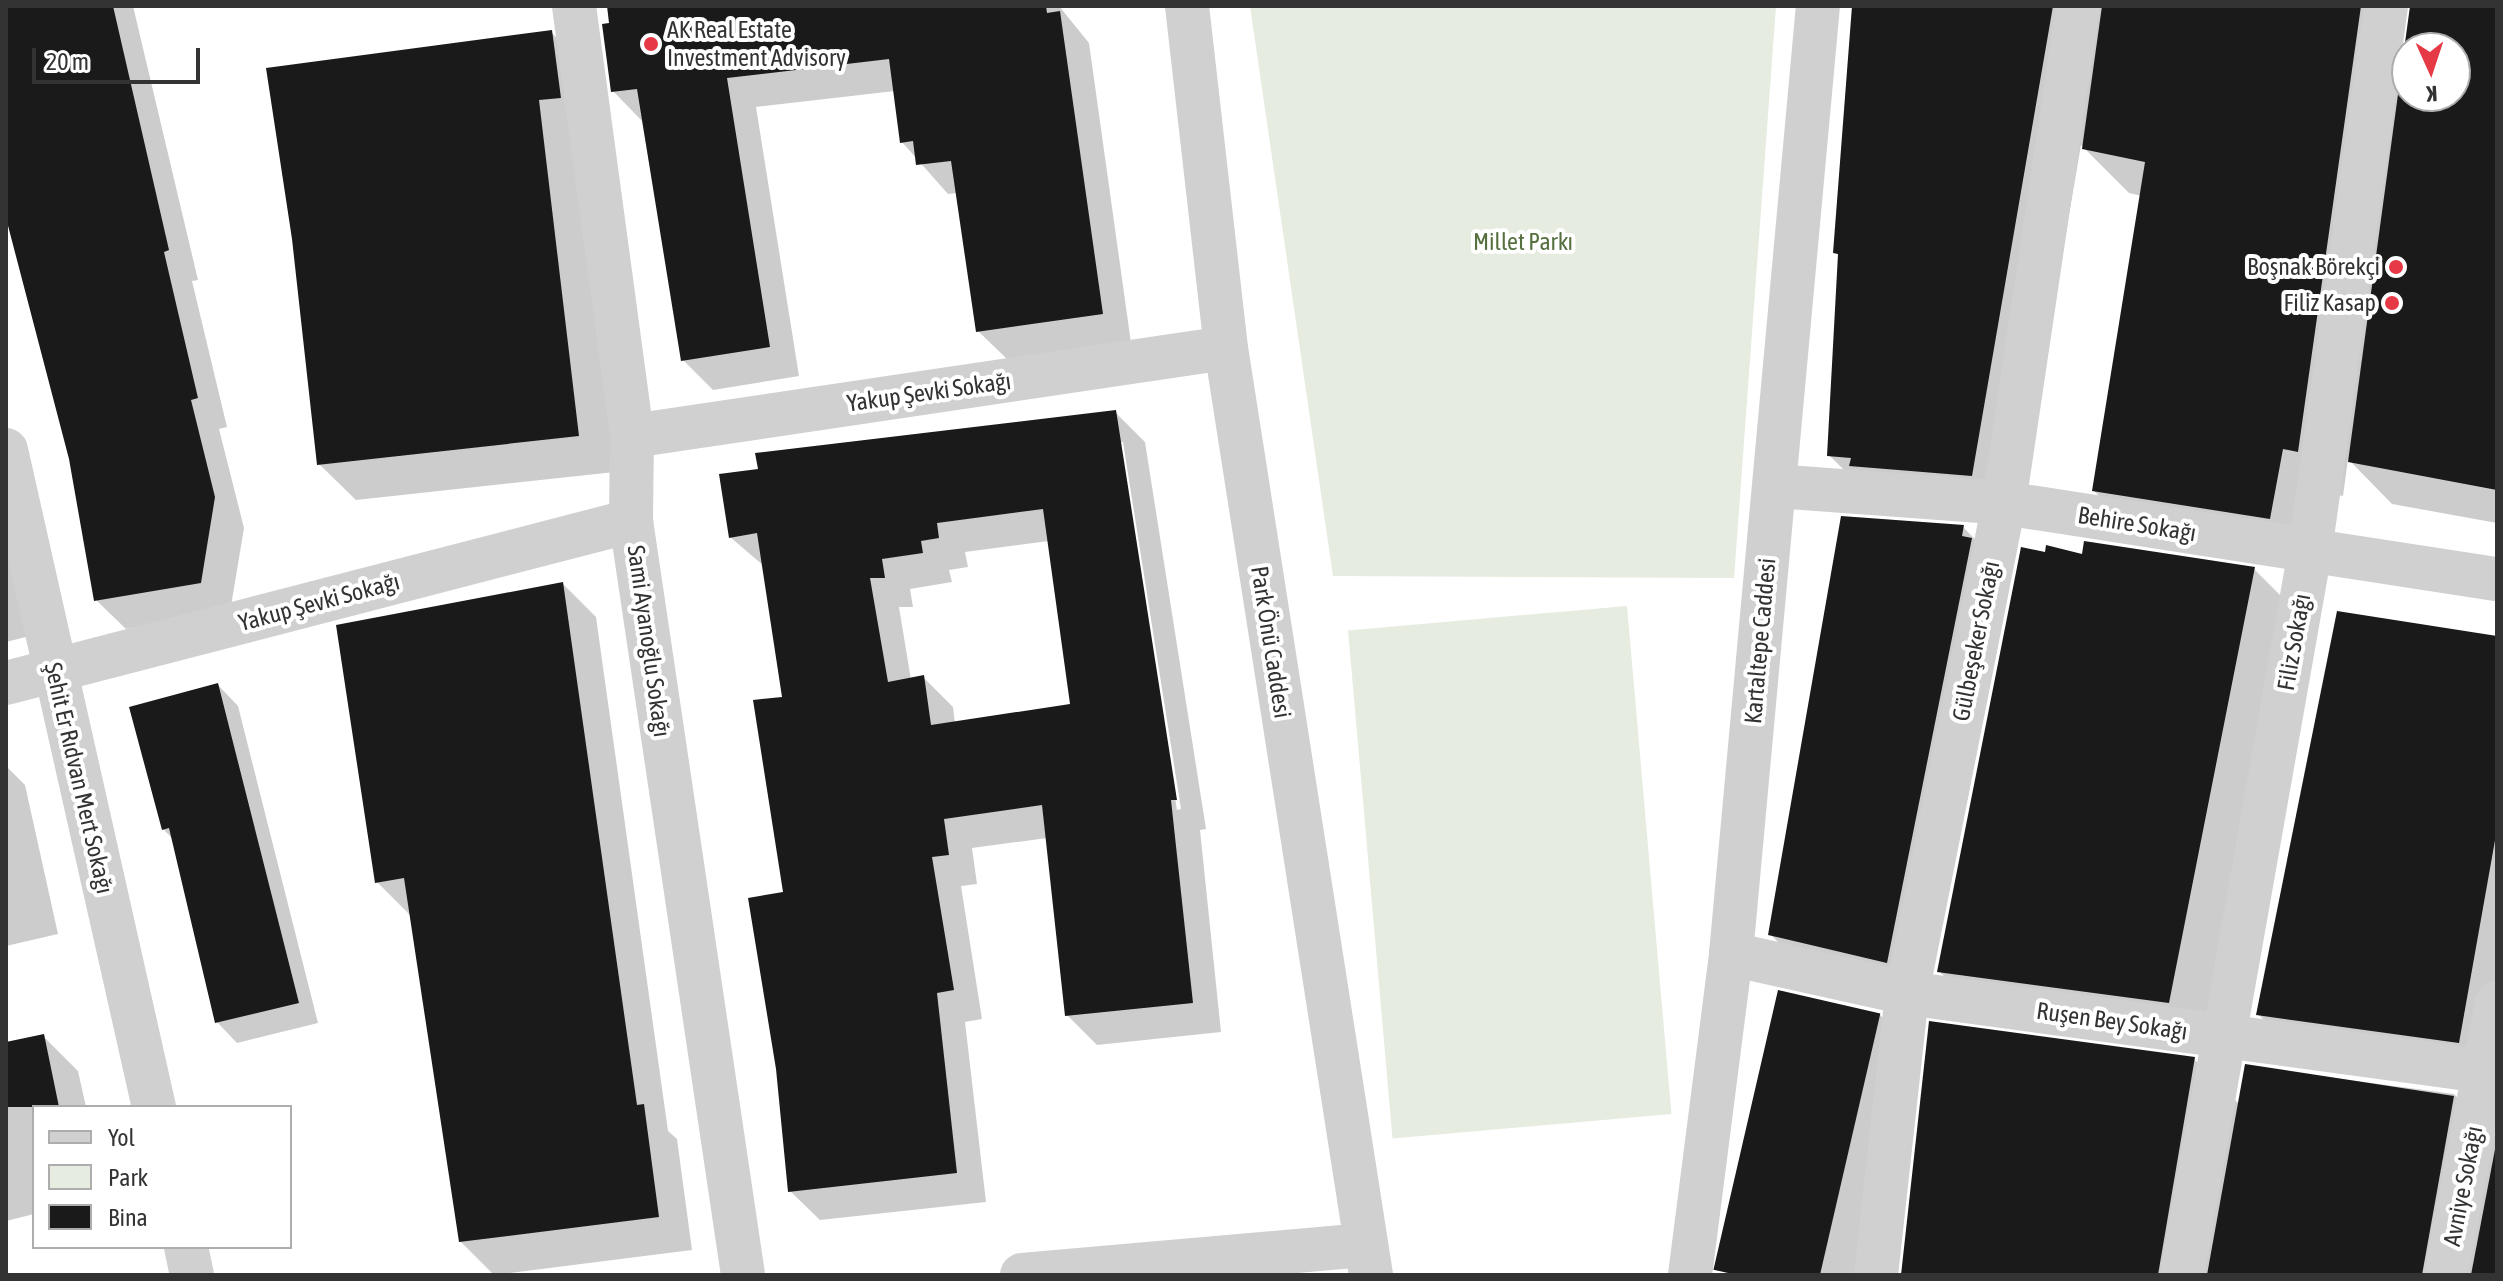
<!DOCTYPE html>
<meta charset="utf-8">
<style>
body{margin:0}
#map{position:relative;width:2503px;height:1281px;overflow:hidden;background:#fff;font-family:"Asap Condensed",sans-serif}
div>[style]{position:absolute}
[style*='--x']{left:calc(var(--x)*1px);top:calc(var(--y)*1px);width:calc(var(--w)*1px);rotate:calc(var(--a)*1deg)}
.green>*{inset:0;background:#e6ecdf;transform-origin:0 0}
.shadow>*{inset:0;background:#0003}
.building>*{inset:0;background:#1a1a1a;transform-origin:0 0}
.minor>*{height:44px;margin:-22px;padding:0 22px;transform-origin:22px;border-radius:22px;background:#d0d0d0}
.tertiary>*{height:44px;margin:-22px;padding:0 22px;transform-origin:22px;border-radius:22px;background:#d0d0d0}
.dots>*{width:22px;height:22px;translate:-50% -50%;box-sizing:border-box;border:4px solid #fff;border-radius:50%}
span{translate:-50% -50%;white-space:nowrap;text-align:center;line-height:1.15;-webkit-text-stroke:8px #fff;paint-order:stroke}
.poi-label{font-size:24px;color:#333}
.left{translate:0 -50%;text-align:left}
.right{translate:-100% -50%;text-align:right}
.park-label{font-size:24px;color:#56703f}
.street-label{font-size:24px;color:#333}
.frame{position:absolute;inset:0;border:8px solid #333;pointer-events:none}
.legend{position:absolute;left:32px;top:1105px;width:260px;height:144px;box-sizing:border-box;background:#fff;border:2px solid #adadad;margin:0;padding:10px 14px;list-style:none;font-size:24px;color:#333}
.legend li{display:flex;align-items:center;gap:16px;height:40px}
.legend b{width:40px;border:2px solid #adadad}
.north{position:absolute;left:2391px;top:32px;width:80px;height:80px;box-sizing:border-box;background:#fff;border:2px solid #adadad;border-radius:50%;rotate:177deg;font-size:22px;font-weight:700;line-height:32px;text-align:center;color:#333}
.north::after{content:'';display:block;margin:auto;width:28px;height:36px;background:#e63946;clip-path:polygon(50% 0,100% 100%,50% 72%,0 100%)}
.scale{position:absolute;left:32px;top:48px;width:168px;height:36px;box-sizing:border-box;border:4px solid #333;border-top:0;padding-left:10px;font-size:24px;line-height:28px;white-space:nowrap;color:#333;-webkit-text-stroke:6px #fff;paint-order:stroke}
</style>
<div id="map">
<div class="green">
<div style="clip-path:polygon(1250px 6px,1776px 6px,1734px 578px,1333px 576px)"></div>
<div style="left:1627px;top:606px;width:510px;height:280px;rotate:85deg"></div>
</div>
<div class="shadow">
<div style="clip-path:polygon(6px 6px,133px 6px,198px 280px,192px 281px,227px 427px,219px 429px,244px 528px,230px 612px,126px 629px,96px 600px,71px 459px,6px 208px)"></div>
<div style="clip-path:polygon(611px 6px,1059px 6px,1089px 43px,1131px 343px,1008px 360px,978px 331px,958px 193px,948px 194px,902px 142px,895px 91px,756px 107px,799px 376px,713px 390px,683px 360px,642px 121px,613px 91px)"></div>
<div style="clip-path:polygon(evenodd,1854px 6px,2378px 6px,2376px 16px,2407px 47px,2447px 6px,2497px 6px,2497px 523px,2392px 504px,2348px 459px,2343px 496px,2327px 493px,2314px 562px,2139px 535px,2094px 491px,2142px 196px,2129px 193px,2081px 145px,2017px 519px,1874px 500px,1829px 455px,1840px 257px,1835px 252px,1854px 6px,2407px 48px,2455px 48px,2455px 96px,2407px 96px,2407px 48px)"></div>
<div style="clip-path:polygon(551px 32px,588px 69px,615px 472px,356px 500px,319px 464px)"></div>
<div style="clip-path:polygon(evenodd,1116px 413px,1145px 442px,1206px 829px,1200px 830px,1221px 1032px,1097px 1045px,1067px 1015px,1047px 838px,972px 848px,977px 884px,961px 886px,982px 1019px,965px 1022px,986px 1202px,820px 1220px,790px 1191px,785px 698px,764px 566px,730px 537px,1116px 413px,1119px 442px,1123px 442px,1181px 809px,1177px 810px,1119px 442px,1116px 413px,1049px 541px,1072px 706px,955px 723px,953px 707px,923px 677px,911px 680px,899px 607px,913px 607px,910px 589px,952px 582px,949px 570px,968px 567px,965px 552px,1049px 541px)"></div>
<div style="clip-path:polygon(6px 508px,38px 634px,6px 642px)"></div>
<div style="clip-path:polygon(1963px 527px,1999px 564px,1924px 999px,1807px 971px,1770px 934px)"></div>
<div style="clip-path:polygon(2083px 556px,2254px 569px,2300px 615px,2215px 1048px,1985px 1017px,1939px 971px)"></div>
<div style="clip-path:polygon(563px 584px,596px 617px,668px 1131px,677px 1139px,692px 1250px,494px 1275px,461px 1242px,410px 915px,377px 882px)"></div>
<div style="clip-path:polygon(2497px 638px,2497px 1083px,2300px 1056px,2258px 1014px)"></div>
<div style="clip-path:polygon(218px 685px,238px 706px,318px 1023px,237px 1043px,217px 1022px,174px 840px,163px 829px)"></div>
<div style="clip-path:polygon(6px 766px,25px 785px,58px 934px,6px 946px)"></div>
<div style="clip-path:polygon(1879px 1014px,1921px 1057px,1897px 1275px,1746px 1275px)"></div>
<div style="clip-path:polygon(43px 1036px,78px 1071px,86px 1107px,34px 1107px,34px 1214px,6px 1221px,6px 1044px)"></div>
<div style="clip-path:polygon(2194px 1059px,2240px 1105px,2246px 1066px,2454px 1094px,2497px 1138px,2497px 1275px,1903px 1275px)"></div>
</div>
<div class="building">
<div style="clip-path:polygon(6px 6px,113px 6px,169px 250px,164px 252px,198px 398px,191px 400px,215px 497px,201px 583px,94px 601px,69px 459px,6px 218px)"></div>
<div style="clip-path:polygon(607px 6px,1046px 6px,1047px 13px,1060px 11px,1103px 314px,976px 332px,951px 161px,916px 165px,913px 141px,900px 143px,889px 59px,727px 78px,770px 347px,681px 361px,637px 89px,611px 92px,602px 24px,609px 23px)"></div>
<div style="clip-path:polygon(1852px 6px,2053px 6px,1972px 476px,1849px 466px,1851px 458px,1827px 456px,1838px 254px,1833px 253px)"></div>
<div style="clip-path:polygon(2102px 6px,2361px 6px,2298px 452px,2283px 449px,2270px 519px,2092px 491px,2145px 162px,2082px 149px)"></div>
<div style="clip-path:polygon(evenodd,2410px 6px,2497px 6px,2497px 490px,2348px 462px,2410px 6px,2407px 48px,2455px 48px,2455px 96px,2407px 96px,2407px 48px)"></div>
<div style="clip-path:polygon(552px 30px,561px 98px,539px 100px,579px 436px,317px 465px,292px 239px,266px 68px)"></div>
<div style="clip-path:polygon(evenodd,1116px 410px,1177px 800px,1171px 800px,1193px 1003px,1065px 1016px,1042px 805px,944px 819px,949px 855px,932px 857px,954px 990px,937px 993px,957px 1173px,788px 1192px,776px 1069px,748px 898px,783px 892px,753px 700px,782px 697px,757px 533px,729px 538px,719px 474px,758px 469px,755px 453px,1116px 410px,1043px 509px,1070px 704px,931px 725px,924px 675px,888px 682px,870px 578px,885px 578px,882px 559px,923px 553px,921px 541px,939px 538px,937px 523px,1043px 509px)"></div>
<div style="clip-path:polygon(1841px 516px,1964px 525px,1962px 536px,1972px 538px,1887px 963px,1768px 935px)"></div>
<div style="clip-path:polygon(2084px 541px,2255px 567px,2169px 1003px,1937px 972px,2021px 547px,2045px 552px,2046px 545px,2082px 554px)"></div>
<div style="clip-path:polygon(563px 582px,637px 1105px,644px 1104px,659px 1217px,459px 1242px,404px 878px,375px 883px,336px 625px)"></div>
<div style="clip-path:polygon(2337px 611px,2497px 636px,2497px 829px,2459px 1043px,2256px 1015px)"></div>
<div style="clip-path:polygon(218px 683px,299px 1003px,215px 1023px,169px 828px,162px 830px,129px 707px)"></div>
<div style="left:1778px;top:990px;width:105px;height:287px;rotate:13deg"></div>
<div style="clip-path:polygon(1929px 1021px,2195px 1057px,2158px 1275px,1901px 1275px)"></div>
<div style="clip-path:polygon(44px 1034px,59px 1107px,6px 1107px,6px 1042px)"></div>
<div style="clip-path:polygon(2245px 1064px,2454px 1096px,2422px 1275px,2207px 1275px)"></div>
<div style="clip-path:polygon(2497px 1139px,2497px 1275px,2471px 1275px)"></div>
</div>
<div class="minor">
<div style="--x:574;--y:6;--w:434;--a:82.3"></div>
<div style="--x:632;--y:436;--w:85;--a:90.7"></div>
<div style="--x:631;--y:521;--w:762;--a:81.55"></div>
<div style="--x:632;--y:436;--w:600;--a:-8.43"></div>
<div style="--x:6;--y:450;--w:673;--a:77.31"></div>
<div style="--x:1775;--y:486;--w:230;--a:4.2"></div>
<div style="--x:2004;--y:503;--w:499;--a:8.8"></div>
<div style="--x:6;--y:683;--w:646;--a:-14.53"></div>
<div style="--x:1731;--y:954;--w:180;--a:12.5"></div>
<div style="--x:1907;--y:993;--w:595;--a:7.72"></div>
<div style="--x:186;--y:1247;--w:29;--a:78"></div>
<div style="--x:1022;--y:1275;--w:344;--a:-5"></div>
<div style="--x:1690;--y:1275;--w:324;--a:-82.7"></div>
<div style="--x:1731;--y:954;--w:952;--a:-84.76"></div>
<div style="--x:1876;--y:1275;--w:284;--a:-83.7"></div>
<div style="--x:1907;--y:993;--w:500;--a:-78.8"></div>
<div style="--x:2004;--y:503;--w:502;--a:-81.53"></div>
<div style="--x:2182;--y:1275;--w:735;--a:-79.97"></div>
<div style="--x:2310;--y:551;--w:550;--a:-82.06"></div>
<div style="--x:2446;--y:1275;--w:277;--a:-79.4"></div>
</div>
<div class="tertiary">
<div style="--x:1187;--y:6;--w:344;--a:83.5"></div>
<div style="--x:1226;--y:348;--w:938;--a:81.11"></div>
</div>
<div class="dots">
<div style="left:651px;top:44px;background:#e63946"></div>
<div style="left:2396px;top:267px;background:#e63946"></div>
<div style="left:2392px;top:303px;background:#e63946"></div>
</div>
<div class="poi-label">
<span class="left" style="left:667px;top:44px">AK Real Estate<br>Investment Advisory</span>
<span class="right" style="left:2380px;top:267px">Boşnak Börekçi</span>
<span class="right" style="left:2376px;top:303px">Filiz Kasap</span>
</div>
<div class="park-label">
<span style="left:1523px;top:242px">Millet Parkı</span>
</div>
<div class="street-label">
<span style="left:929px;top:392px;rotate:-8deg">Yakup Şevki Sokağı</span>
<span style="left:2137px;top:524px;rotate:9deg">Behire Sokağı</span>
<span style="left:319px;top:602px;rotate:-15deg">Yakup Şevki Sokağı</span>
<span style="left:649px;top:641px;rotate:82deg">Sami Ayanoğlu Sokağı</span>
<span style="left:1760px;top:641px;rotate:-85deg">Kartaltepe Caddesi</span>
<span style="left:1976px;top:641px;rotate:-79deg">Gülbeşeker Sokağı</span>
<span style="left:1271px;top:642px;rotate:81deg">Park Önü Caddesi</span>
<span style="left:2294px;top:642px;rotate:-80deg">Filiz Sokağı</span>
<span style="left:79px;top:778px;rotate:77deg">Şehit Er Rıdvan Mert Sokağı</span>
<span style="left:2112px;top:1021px;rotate:8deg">Ruşen Bey Sokağı</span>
<span style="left:2463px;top:1186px;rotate:-79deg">Avniye Sokağı</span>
</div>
<div class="frame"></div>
<ul class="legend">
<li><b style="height:10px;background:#d0d0d0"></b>Yol</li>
<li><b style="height:22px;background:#e6ecdf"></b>Park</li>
<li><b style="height:22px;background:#1a1a1a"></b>Bina</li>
</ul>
<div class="north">K</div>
<div class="scale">20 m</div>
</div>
